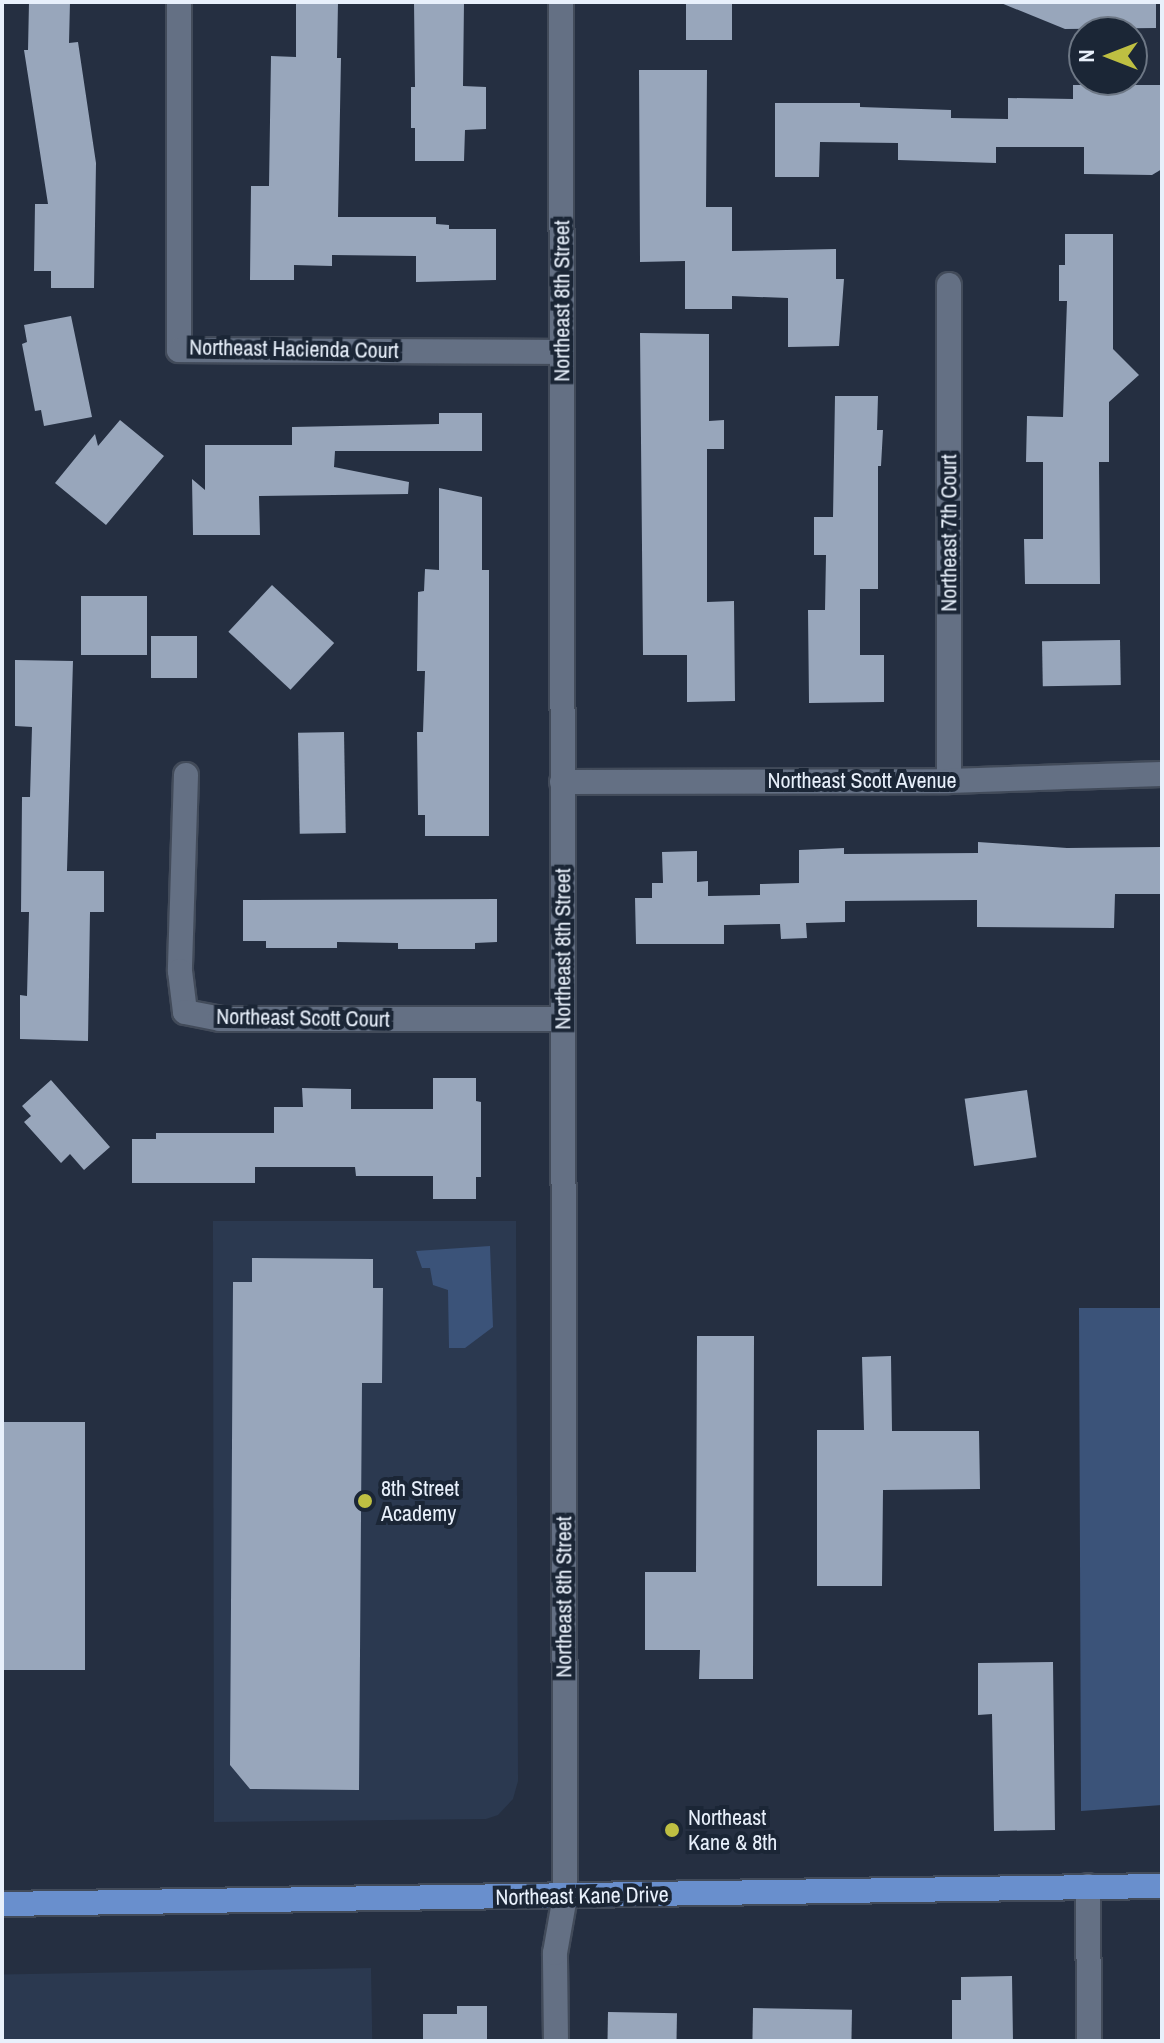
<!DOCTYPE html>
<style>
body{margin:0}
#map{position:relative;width:1164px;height:2043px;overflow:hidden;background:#252f41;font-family:"Archivo Narrow",sans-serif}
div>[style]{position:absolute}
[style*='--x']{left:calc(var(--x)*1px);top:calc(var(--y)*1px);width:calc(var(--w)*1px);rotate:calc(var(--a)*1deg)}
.built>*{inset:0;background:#2b3950;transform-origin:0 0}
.green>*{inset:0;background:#3b5379}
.building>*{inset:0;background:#98a6bb;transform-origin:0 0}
.roads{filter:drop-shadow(2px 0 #424b5a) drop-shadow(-2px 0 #424b5a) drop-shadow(0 2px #424b5a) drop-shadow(0 -2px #424b5a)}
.minor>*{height:24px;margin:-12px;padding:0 12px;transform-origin:12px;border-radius:12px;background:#647084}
.primary>*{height:24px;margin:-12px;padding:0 12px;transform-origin:12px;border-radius:12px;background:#698fcd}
.dots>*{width:22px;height:22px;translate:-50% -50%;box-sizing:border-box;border:4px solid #1b2636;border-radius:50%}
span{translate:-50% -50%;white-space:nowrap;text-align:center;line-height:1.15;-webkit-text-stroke:8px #1b2636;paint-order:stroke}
.street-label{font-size:22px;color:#e8f0fb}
.poi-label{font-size:22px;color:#e8f0fb}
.left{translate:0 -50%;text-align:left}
.frame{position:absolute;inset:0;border:4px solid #e8f0fb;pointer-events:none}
.north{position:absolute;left:1068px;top:16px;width:80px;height:80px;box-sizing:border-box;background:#1b2636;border:2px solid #6d7785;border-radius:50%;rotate:270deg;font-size:22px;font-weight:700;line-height:32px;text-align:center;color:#e8f0fb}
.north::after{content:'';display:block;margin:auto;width:28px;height:36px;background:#bebf42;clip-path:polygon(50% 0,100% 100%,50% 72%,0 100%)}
</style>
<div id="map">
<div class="built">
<div style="clip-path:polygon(213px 1221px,516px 1221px,518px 1781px,513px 1799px,498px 1815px,486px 1819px,214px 1822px)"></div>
<div style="left:371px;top:1968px;width:73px;height:369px;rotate:89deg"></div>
</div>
<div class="green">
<div style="clip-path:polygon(1160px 971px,1162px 971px,1162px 1805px,1081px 1811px,1079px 1308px,1162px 1308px)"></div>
<div style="clip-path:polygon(490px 1246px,493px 1327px,465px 1348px,449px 1348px,448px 1290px,433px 1285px,430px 1268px,422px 1268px,416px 1251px)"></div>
</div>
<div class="building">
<div style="clip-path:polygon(29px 2px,70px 2px,69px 43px,78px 42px,96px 163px,94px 288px,51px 288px,51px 271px,34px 271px,35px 204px,48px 204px,24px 50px,28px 50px)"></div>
<div style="clip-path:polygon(296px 2px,338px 2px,337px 58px,341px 58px,338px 217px,436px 217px,436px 224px,449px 225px,449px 229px,496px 229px,496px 280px,416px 282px,416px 256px,332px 255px,332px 266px,294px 265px,294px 280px,250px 280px,251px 186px,269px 186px,271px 56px,296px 57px)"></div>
<div style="clip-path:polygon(414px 2px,464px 2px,463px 86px,486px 87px,486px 129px,465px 130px,464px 161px,415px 161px,415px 128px,411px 128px,411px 87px,415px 87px)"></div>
<div style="left:686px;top:2px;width:46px;height:38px"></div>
<div style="clip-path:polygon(1156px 2px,1156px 28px,1065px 29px,1001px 3px)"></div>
<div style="clip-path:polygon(639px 70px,707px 70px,706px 207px,732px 207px,732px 251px,836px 249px,836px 279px,844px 279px,839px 346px,788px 347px,788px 298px,732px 296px,732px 309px,685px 309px,685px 261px,640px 262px)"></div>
<div style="clip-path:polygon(1073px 85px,1162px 85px,1162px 169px,1152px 175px,1084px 174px,1084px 147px,996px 147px,996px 163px,898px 160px,898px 143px,820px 142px,819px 177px,775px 177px,775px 103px,860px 103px,860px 107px,951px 110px,951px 118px,1008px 119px,1008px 98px,1073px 99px)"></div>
<div style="clip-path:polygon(1065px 234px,1113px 234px,1113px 349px,1139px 375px,1109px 402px,1109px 462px,1099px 462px,1100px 584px,1025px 584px,1024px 539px,1043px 539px,1043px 462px,1026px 462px,1027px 416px,1063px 417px,1067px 301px,1059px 301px,1059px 265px,1065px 265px)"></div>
<div style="clip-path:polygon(71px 316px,92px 417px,44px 426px,41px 410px,35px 411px,22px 344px,27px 342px,24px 325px)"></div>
<div style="clip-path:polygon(640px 333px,709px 334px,709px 421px,724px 420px,724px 449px,707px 449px,707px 602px,734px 601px,735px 701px,687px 702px,687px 655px,643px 655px)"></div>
<div style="clip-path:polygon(835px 396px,878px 396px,877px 430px,883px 430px,881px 466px,878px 466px,878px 589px,860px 589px,860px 655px,884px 655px,884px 702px,809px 703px,808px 610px,825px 610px,826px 555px,814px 555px,814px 517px,833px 517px)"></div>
<div style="clip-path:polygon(439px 413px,482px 413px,482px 451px,335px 451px,334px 467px,409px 482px,408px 494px,259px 496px,260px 535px,193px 535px,192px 479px,205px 490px,205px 445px,292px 445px,292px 427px,439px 424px)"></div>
<div style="clip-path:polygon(120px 420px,164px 456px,106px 525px,55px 483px,95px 434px,98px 446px)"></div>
<div style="clip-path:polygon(439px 488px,482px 497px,482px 570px,489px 570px,489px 836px,425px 836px,425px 815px,418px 815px,417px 732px,423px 732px,425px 671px,417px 671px,418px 592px,424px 591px,425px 569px,439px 570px)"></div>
<div style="left:272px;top:585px;width:85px;height:64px;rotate:43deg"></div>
<div style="left:147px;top:596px;width:59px;height:66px;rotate:90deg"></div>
<div style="left:151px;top:636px;width:46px;height:42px"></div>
<div style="left:1120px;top:640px;width:45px;height:78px;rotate:89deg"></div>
<div style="clip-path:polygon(15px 660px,73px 661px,67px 871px,104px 871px,104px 912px,90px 912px,88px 1041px,20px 1039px,20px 995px,27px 996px,29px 912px,21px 912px,22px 797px,30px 797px,32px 727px,15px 726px)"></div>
<div style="left:344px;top:732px;width:101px;height:46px;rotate:89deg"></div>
<div style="clip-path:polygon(978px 842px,1067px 848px,1162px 847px,1162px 894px,1115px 894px,1114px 928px,977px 927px,977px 900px,845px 901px,845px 922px,806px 923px,807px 938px,781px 939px,780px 924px,724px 925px,724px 944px,636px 944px,635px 898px,652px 898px,652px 883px,663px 883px,662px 852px,697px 851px,697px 882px,708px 881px,708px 896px,760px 895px,760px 884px,799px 883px,799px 850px,844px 848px,844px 854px,978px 853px)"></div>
<div style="clip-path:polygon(497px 899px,497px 942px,475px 943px,475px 949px,398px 949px,398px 943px,337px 942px,337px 948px,266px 948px,266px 941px,243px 941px,243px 900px)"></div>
<div style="clip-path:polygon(433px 1078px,476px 1078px,476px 1101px,481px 1102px,481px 1177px,476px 1177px,476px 1199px,433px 1199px,433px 1176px,356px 1176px,355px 1167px,255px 1167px,255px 1183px,132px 1183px,132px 1139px,156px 1139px,156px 1133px,274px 1133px,274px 1107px,303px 1107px,302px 1088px,351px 1089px,351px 1109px,433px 1109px)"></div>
<div style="clip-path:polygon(51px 1080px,110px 1147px,84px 1170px,70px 1154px,61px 1163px,24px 1122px,31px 1116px,22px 1106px)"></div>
<div style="left:1027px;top:1090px;width:68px;height:63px;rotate:82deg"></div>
<div style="clip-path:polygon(252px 1258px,373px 1259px,373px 1288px,383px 1288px,382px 1383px,362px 1383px,359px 1790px,250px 1789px,230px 1765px,233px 1282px,252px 1282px)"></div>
<div style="clip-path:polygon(697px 1336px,754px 1336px,753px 1679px,699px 1679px,700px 1650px,645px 1650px,645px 1572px,696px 1572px)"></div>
<div style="clip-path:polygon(891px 1356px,892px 1431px,979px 1431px,980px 1489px,883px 1490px,882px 1586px,817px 1586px,817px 1430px,864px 1430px,862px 1357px)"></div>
<div style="left:2px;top:1422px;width:83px;height:248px"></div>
<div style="clip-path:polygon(1053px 1662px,1055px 1830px,994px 1831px,992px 1714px,978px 1715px,978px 1663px)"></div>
<div style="clip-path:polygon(1012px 1976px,1013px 2041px,952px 2041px,952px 2000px,961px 2000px,961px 1977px)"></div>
<div style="clip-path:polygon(457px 2006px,487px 2006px,487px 2041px,423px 2041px,423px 2014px,457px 2014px)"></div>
<div style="left:753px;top:2008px;width:99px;height:33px;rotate:1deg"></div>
<div style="left:608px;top:2012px;width:69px;height:29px;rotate:1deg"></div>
</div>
<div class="roads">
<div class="minor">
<div style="--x:179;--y:2;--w:348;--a:90"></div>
<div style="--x:179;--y:350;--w:383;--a:0.3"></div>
<div style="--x:949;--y:285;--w:496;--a:90"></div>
<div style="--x:186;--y:775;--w:196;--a:91.8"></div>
<div style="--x:180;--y:971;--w:41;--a:83"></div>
<div style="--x:185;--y:1012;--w:36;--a:11"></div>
<div style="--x:220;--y:1019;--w:343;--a:0"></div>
<div style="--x:562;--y:782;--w:387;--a:-0.1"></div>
<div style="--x:949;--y:781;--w:213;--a:-1.9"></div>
<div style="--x:1088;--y:1886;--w:155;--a:89.6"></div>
<div style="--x:556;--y:2041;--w:88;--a:-90.7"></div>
<div style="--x:555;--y:1953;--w:58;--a:-80"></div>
<div style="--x:565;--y:1896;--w:1894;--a:-90.12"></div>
</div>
<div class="primary">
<div style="--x:2;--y:1904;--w:1160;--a:-0.89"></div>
</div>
</div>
<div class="dots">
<div style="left:365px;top:1501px;background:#bebf42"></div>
<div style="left:672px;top:1830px;background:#bebf42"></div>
</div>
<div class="street-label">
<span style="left:562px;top:301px;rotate:-90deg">Northeast 8th Street</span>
<span style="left:294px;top:349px;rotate:1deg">Northeast Hacienda Court</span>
<span style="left:949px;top:533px;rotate:-90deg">Northeast 7th Court</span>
<span style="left:862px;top:781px">Northeast Scott Avenue</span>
<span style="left:563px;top:949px;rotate:-90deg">Northeast 8th Street</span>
<span style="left:303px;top:1018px;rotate:1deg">Northeast Scott Court</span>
<span style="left:564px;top:1597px;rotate:-90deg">Northeast 8th Street</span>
<span style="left:582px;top:1896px;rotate:-1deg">Northeast Kane Drive</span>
</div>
<div class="poi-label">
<span class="left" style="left:381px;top:1501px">8th Street<br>Academy</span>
<span class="left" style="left:688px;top:1830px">Northeast<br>Kane &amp; 8th</span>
</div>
<div class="frame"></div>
<div class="north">N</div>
</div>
